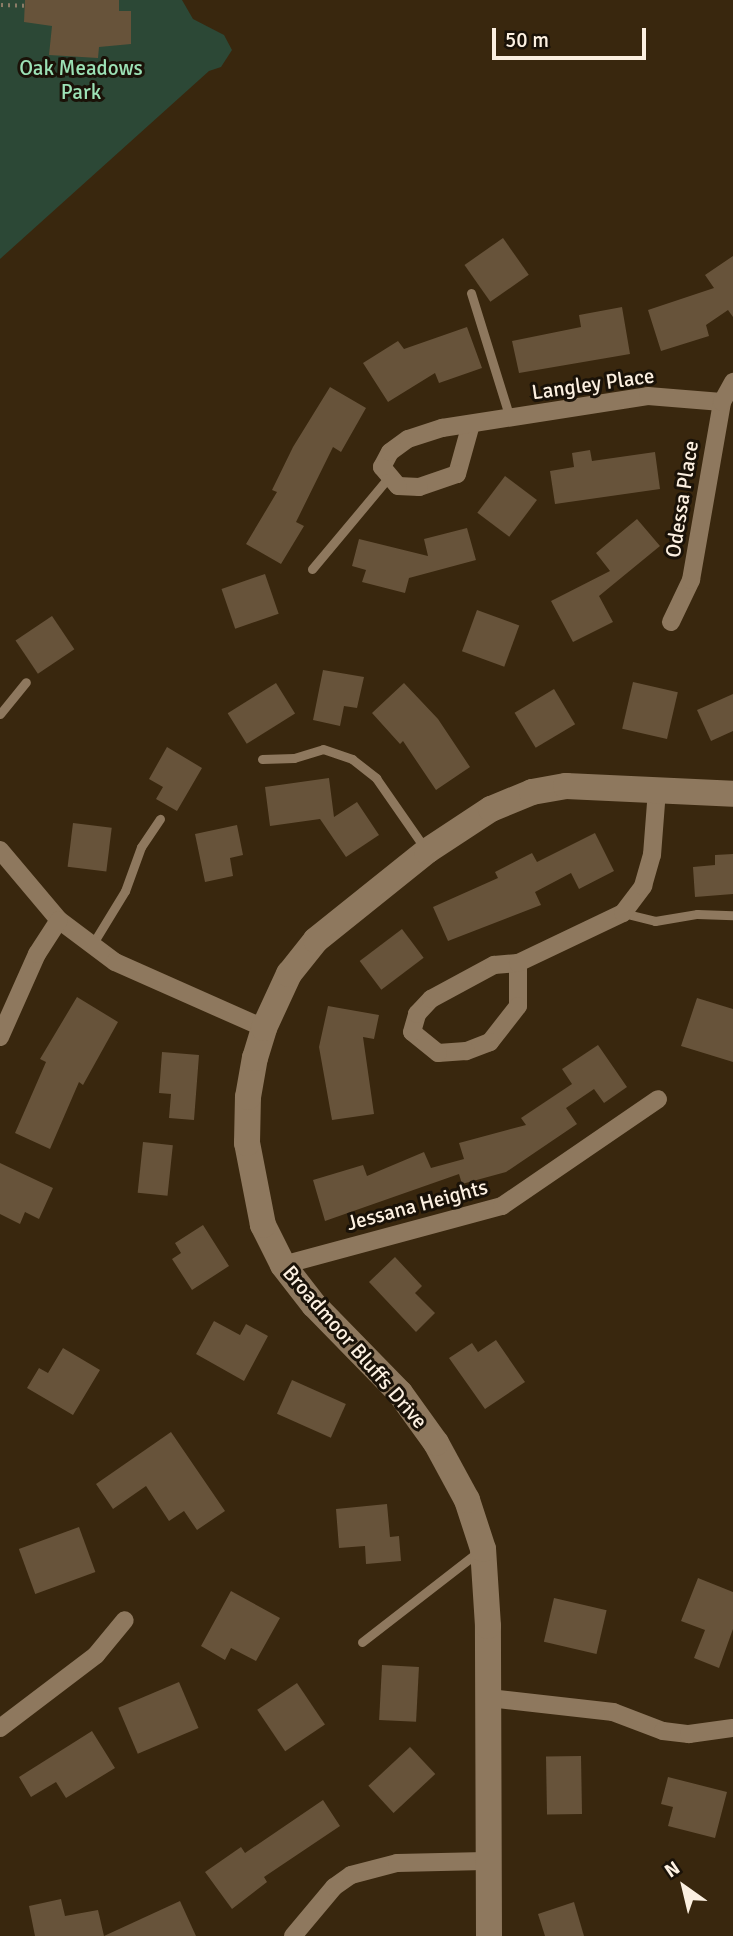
<!DOCTYPE html>
<style>
body{margin:0}
#map{position:relative;width:733px;height:1936px;overflow:hidden;background:#39270e;font-family:Signika,sans-serif}
div>[style]{position:absolute}
[style*='--x']{left:calc(var(--x)*1px);top:calc(var(--y)*1px);width:calc(var(--w)*1px);rotate:calc(var(--a)*1deg)}
.green>*{inset:0;background:#2c4836}
.building>*{inset:0;background:#67533a;transform-origin:0 0}
.path>*{height:3.5px;margin-top:-1.75px;transform-origin:0;background:repeating-linear-gradient(90deg,#8b7c67 0 2px,transparent 0 7px)}
.lane>*{height:9px;margin:-4.5px;padding:0 4.5px;transform-origin:4.5px;border-radius:4.5px;background:#8e785e}
.street>*{height:18px;margin:-9px;padding:0 9px;transform-origin:9px;border-radius:9px;background:#8e785e}
.secondary>*{height:26px;margin:-13px;padding:0 13px;transform-origin:13px;border-radius:13px;background:#8e785e}
span{translate:-50% -50%;white-space:nowrap;text-align:center;line-height:1.15;-webkit-text-stroke:6px #1a1208;paint-order:stroke}
.park-label{font-size:21px;color:#9ce2b6}
.street-label{font-size:21px;color:#fcf0e1}
.north{position:absolute;left:649px;top:1852px;width:70px;height:70px;-webkit-text-stroke:5px #1a1208;paint-order:stroke;rotate:326deg;font-size:19px;font-weight:700;line-height:28px;text-align:center;color:#fcf0e1}
.north::after{content:'';display:block;margin:auto;width:24px;height:32px;background:#fcf0e1;clip-path:polygon(50% 0,100% 100%,50% 72%,0 100%)}
.scale{position:absolute;left:492px;top:28px;width:154px;height:32px;box-sizing:border-box;border:4px solid #fcf0e1;border-top:0;padding-left:9px;font-size:21px;line-height:24px;white-space:nowrap;color:#fcf0e1;-webkit-text-stroke:5px #1a1208;paint-order:stroke}
</style>
<div id="map">
<div class="green">
<div style="clip-path:polygon(0 0,182px 0,193px 19px,224px 35px,232px 50px,221px 67px,209px 71px,0 259px)"></div>
</div>
<div class="building">
<div style="clip-path:polygon(25px 0,119px 0,119px 11px,131px 11px,131px 44px,99px 47px,98px 58px,49px 55px,52px 26px,24px 22px)"></div>
<div style="left:503px;top:238px;width:45px;height:47px;rotate:55deg"></div>
<div style="clip-path:polygon(733px 256px,733px 317px,728px 310px,706px 325px,709px 336px,661px 351px,648px 310px,714px 288px,705px 275px)"></div>
<div style="clip-path:polygon(622px 307px,630px 354px,519px 373px,512px 341px,581px 327px,579px 315px)"></div>
<div style="clip-path:polygon(467px 327px,482px 368px,439px 383px,435px 373px,388px 402px,363px 363px,398px 341px,404px 349px)"></div>
<div style="clip-path:polygon(330px 387px,366px 408px,341px 452px,333px 447px,296px 522px,304px 526px,281px 564px,246px 544px,277px 492px,272px 490px,293px 447px)"></div>
<div style="clip-path:polygon(590px 450px,592px 461px,655px 452px,660px 489px,555px 504px,550px 471px,574px 467px,572px 453px)"></div>
<div style="left:505px;top:476px;width:40px;height:46px;rotate:37deg"></div>
<div style="clip-path:polygon(637px 519px,660px 546px,599px 596px,613px 622px,573px 642px,551px 601px,610px 571px,596px 553px)"></div>
<div style="clip-path:polygon(467px 528px,476px 560px,409px 578px,405px 593px,362px 582px,366px 570px,352px 566px,359px 539px,428px 556px,424px 539px)"></div>
<div style="left:265px;top:574px;width:42px;height:46px;rotate:71deg"></div>
<div style="left:477px;top:610px;width:45px;height:44px;rotate:20deg"></div>
<div style="left:52px;top:616px;width:40px;height:44px;rotate:56deg"></div>
<div style="clip-path:polygon(323px 670px,364px 677px,357px 708px,344px 706px,340px 726px,313px 720px)"></div>
<div style="left:633px;top:682px;width:46px;height:48px;rotate:13deg"></div>
<div style="left:276px;top:683px;width:36px;height:57px;rotate:58deg"></div>
<div style="clip-path:polygon(404px 683px,438px 719px,470px 767px,436px 790px,403px 741px,400px 744px,372px 713px)"></div>
<div style="left:554px;top:689px;width:41px;height:46px;rotate:59deg"></div>
<div style="clip-path:polygon(733px 694px,733px 731px,711px 741px,697px 710px)"></div>
<div style="clip-path:polygon(167px 747px,202px 768px,177px 811px,156px 799px,163px 787px,149px 779px)"></div>
<div style="clip-path:polygon(329px 778px,334px 817px,357px 802px,379px 835px,346px 857px,320px 819px,270px 826px,265px 787px)"></div>
<div style="left:73px;top:823px;width:39px;height:44px;rotate:7deg"></div>
<div style="clip-path:polygon(237px 825px,243px 855px,230px 858px,233px 876px,205px 882px,195px 834px)"></div>
<div style="clip-path:polygon(595px 833px,614px 871px,579px 889px,571px 873px,535px 892px,541px 905px,448px 941px,433px 907px,498px 878px,495px 872px,532px 853px,537px 862px)"></div>
<div style="clip-path:polygon(733px 854px,733px 894px,695px 897px,693px 867px,715px 865px,715px 855px)"></div>
<div style="left:402px;top:929px;width:36px;height:53px;rotate:53deg"></div>
<div style="clip-path:polygon(77px 997px,118px 1022px,83px 1085px,79px 1082px,50px 1149px,15px 1133px,46px 1062px,40px 1059px)"></div>
<div style="clip-path:polygon(697px 998px,733px 1009px,733px 1062px,681px 1046px)"></div>
<div style="clip-path:polygon(328px 1006px,379px 1015px,374px 1039px,363px 1037px,374px 1114px,332px 1120px,319px 1047px)"></div>
<div style="clip-path:polygon(598px 1045px,627px 1087px,604px 1103px,594px 1089px,566px 1108px,577px 1124px,506px 1172px,462px 1184px,459px 1174px,325px 1221px,313px 1180px,363px 1165px,367px 1176px,424px 1152px,431px 1168px,464px 1159px,459px 1143px,526px 1125px,521px 1118px,572px 1084px,562px 1069px)"></div>
<div style="clip-path:polygon(162px 1052px,199px 1055px,194px 1120px,169px 1118px,171px 1094px,159px 1093px)"></div>
<div style="left:143px;top:1142px;width:30px;height:51px;rotate:6deg"></div>
<div style="clip-path:polygon(0 1163px,53px 1188px,39px 1219px,25px 1212px,20px 1224px,0 1214px)"></div>
<div style="clip-path:polygon(203px 1225px,229px 1266px,192px 1290px,172px 1259px,181px 1253px,175px 1243px)"></div>
<div style="clip-path:polygon(395px 1257px,422px 1286px,415px 1293px,435px 1313px,416px 1332px,369px 1282px)"></div>
<div style="clip-path:polygon(214px 1321px,240px 1335px,246px 1324px,268px 1336px,244px 1381px,196px 1354px)"></div>
<div style="clip-path:polygon(496px 1340px,525px 1382px,485px 1409px,449px 1358px,472px 1343px,478px 1352px)"></div>
<div style="clip-path:polygon(63px 1348px,100px 1370px,73px 1415px,27px 1388px,39px 1368px,48px 1373px)"></div>
<div style="left:292px;top:1380px;width:59px;height:37px;rotate:24deg"></div>
<div style="clip-path:polygon(171px 1432px,225px 1511px,197px 1530px,184px 1511px,169px 1521px,146px 1486px,113px 1509px,96px 1484px)"></div>
<div style="clip-path:polygon(387px 1504px,390px 1537px,399px 1536px,401px 1561px,366px 1564px,365px 1546px,339px 1548px,336px 1509px)"></div>
<div style="left:79px;top:1527px;width:48px;height:64px;rotate:70deg"></div>
<div style="clip-path:polygon(698px 1578px,733px 1592px,733px 1629px,719px 1668px,694px 1658px,705px 1630px,681px 1621px)"></div>
<div style="clip-path:polygon(231px 1591px,280px 1618px,256px 1661px,231px 1648px,225px 1660px,201px 1646px)"></div>
<div style="left:554px;top:1598px;width:54px;height:45px;rotate:13deg"></div>
<div style="left:382px;top:1665px;width:37px;height:55px;rotate:3deg"></div>
<div style="left:179px;top:1682px;width:50px;height:66px;rotate:67deg"></div>
<div style="left:297px;top:1683px;width:50px;height:48px;rotate:56deg"></div>
<div style="clip-path:polygon(92px 1731px,115px 1768px,66px 1798px,56px 1782px,31px 1797px,19px 1777px)"></div>
<div style="left:410px;top:1747px;width:37px;height:57px;rotate:47deg"></div>
<div style="left:581px;top:1756px;width:58px;height:35px;rotate:89deg"></div>
<div style="clip-path:polygon(668px 1777px,727px 1792px,715px 1838px,668px 1826px,673px 1807px,661px 1804px)"></div>
<div style="clip-path:polygon(323px 1800px,340px 1826px,264px 1877px,267px 1882px,232px 1909px,205px 1872px,241px 1847px,245px 1853px)"></div>
<div style="clip-path:polygon(61px 1899px,65px 1916px,98px 1910px,104px 1936px,35px 1936px,29px 1906px)"></div>
<div style="clip-path:polygon(180px 1901px,196px 1936px,104px 1936px)"></div>
<div style="clip-path:polygon(574px 1902px,584px 1936px,545px 1936px,538px 1914px)"></div>
</div>
<div class="path">
<div style="--x:1;--y:5;--w:24;--a:2"></div>
</div>
<div class="lane">
<div style="--x:471;--y:293;--w:131;--a:72.7"></div>
<div style="--x:312;--y:569;--w:119;--a:-50.1"></div>
<div style="--x:0;--y:714;--w:41;--a:-50.9"></div>
<div style="--x:262;--y:759;--w:32;--a:-2"></div>
<div style="--x:294;--y:758;--w:30;--a:-17"></div>
<div style="--x:323;--y:749;--w:31;--a:19"></div>
<div style="--x:352;--y:759;--w:31;--a:38"></div>
<div style="--x:376;--y:778;--w:88;--a:55.2"></div>
<div style="--x:623;--y:913;--w:33;--a:14"></div>
<div style="--x:655;--y:921;--w:43;--a:-9.5"></div>
<div style="--x:697;--y:914;--w:36;--a:2"></div>
<div style="--x:92;--y:945;--w:63;--a:-58.6"></div>
<div style="--x:125;--y:891;--w:47;--a:-70"></div>
<div style="--x:141;--y:847;--w:34;--a:-56"></div>
<div style="--x:362;--y:1642;--w:147;--a:-37.8"></div>
</div>
<div class="street">
<div style="--x:471;--y:424;--w:52;--a:105.6"></div>
<div style="--x:457;--y:474;--w:40;--a:161.1"></div>
<div style="--x:419;--y:487;--w:21;--a:-177"></div>
<div style="--x:398;--y:486;--w:25;--a:-130"></div>
<div style="--x:382;--y:467;--w:17;--a:-62"></div>
<div style="--x:390;--y:452;--w:22;--a:-36"></div>
<div style="--x:408;--y:439;--w:36;--a:-18"></div>
<div style="--x:442;--y:428;--w:208;--a:-8.8"></div>
<div style="--x:648;--y:396;--w:74;--a:4.6"></div>
<div style="--x:671;--y:622;--w:47;--a:-64.5"></div>
<div style="--x:691;--y:580;--w:181;--a:-80.1"></div>
<div style="--x:722;--y:402;--w:23;--a:-61"></div>
<div style="--x:0;--y:850;--w:92;--a:49.9"></div>
<div style="--x:59;--y:920;--w:70;--a:36.9"></div>
<div style="--x:115;--y:962;--w:163;--a:23.9"></div>
<div style="--x:518;--y:963;--w:43;--a:90"></div>
<div style="--x:518;--y:1006;--w:46;--a:127.9"></div>
<div style="--x:490;--y:1042;--w:26;--a:159"></div>
<div style="--x:466;--y:1051;--w:28;--a:176"></div>
<div style="--x:438;--y:1053;--w:33;--a:-141"></div>
<div style="--x:412;--y:1032;--w:19;--a:-74"></div>
<div style="--x:417;--y:1014;--w:21;--a:-47"></div>
<div style="--x:431;--y:999;--w:72;--a:-28.4"></div>
<div style="--x:494;--y:965;--w:24;--a:-5"></div>
<div style="--x:518;--y:963;--w:116;--a:-25.5"></div>
<div style="--x:623;--y:913;--w:34;--a:-53"></div>
<div style="--x:643;--y:886;--w:32;--a:-74"></div>
<div style="--x:652;--y:855;--w:65;--a:-85.6"></div>
<div style="--x:0;--y:1037;--w:91;--a:-66"></div>
<div style="--x:37;--y:954;--w:40;--a:-57.1"></div>
<div style="--x:283;--y:1265;--w:227;--a:-15.1"></div>
<div style="--x:502;--y:1206;--w:189;--a:-34.4"></div>
<div style="--x:489;--y:1698;--w:125;--a:6.4"></div>
<div style="--x:613;--y:1712;--w:53;--a:20.8"></div>
<div style="--x:663;--y:1731;--w:26;--a:7"></div>
<div style="--x:689;--y:1734;--w:44;--a:-7.8"></div>
<div style="--x:0;--y:1728;--w:121;--a:-37.2"></div>
<div style="--x:96;--y:1655;--w:45;--a:-50.4"></div>
<div style="--x:293;--y:1936;--w:64;--a:-50.1"></div>
<div style="--x:334;--y:1887;--w:21;--a:-35"></div>
<div style="--x:351;--y:1875;--w:48;--a:-14.6"></div>
<div style="--x:397;--y:1863;--w:88;--a:-1.3"></div>
</div>
<div class="secondary">
<div style="--x:489;--y:1936;--w:310;--a:-90.2"></div>
<div style="--x:488;--y:1626;--w:77;--a:-93.7"></div>
<div style="--x:483;--y:1549;--w:52;--a:-108.1"></div>
<div style="--x:467;--y:1500;--w:65;--a:-118.5"></div>
<div style="--x:436;--y:1443;--w:62;--a:-125.8"></div>
<div style="--x:400;--y:1393;--w:123;--a:-134.3"></div>
<div style="--x:314;--y:1305;--w:51;--a:-127.8"></div>
<div style="--x:283;--y:1265;--w:45;--a:-116.6"></div>
<div style="--x:263;--y:1225;--w:84;--a:-101"></div>
<div style="--x:247;--y:1143;--w:46;--a:-88.8"></div>
<div style="--x:248;--y:1097;--w:40;--a:-80"></div>
<div style="--x:255;--y:1058;--w:31;--a:-73"></div>
<div style="--x:264;--y:1028;--w:60;--a:-65.2"></div>
<div style="--x:289;--y:974;--w:43;--a:-51.5"></div>
<div style="--x:316;--y:940;--w:142;--a:-38.7"></div>
<div style="--x:427;--y:851;--w:77;--a:-33.3"></div>
<div style="--x:491;--y:809;--w:44;--a:-22.5"></div>
<div style="--x:532;--y:792;--w:35;--a:-10"></div>
<div style="--x:566;--y:786;--w:167;--a:2.7"></div>
</div>
<div class="park-label">
<span style="left:81px;top:80px">Oak Meadows<br>Park</span>
</div>
<div class="street-label">
<span style="left:593px;top:384px;rotate:-8deg">Langley Place</span>
<span style="left:682px;top:499px;rotate:-81deg">Odessa Place</span>
<span style="left:417px;top:1205px;rotate:-15deg">Jessana Heights</span>
<span style="left:355px;top:1347px;rotate:49deg">Broadmoor Bluffs Drive</span>
</div>
<div class="north">N</div>
<div class="scale">50 m</div>
</div>
